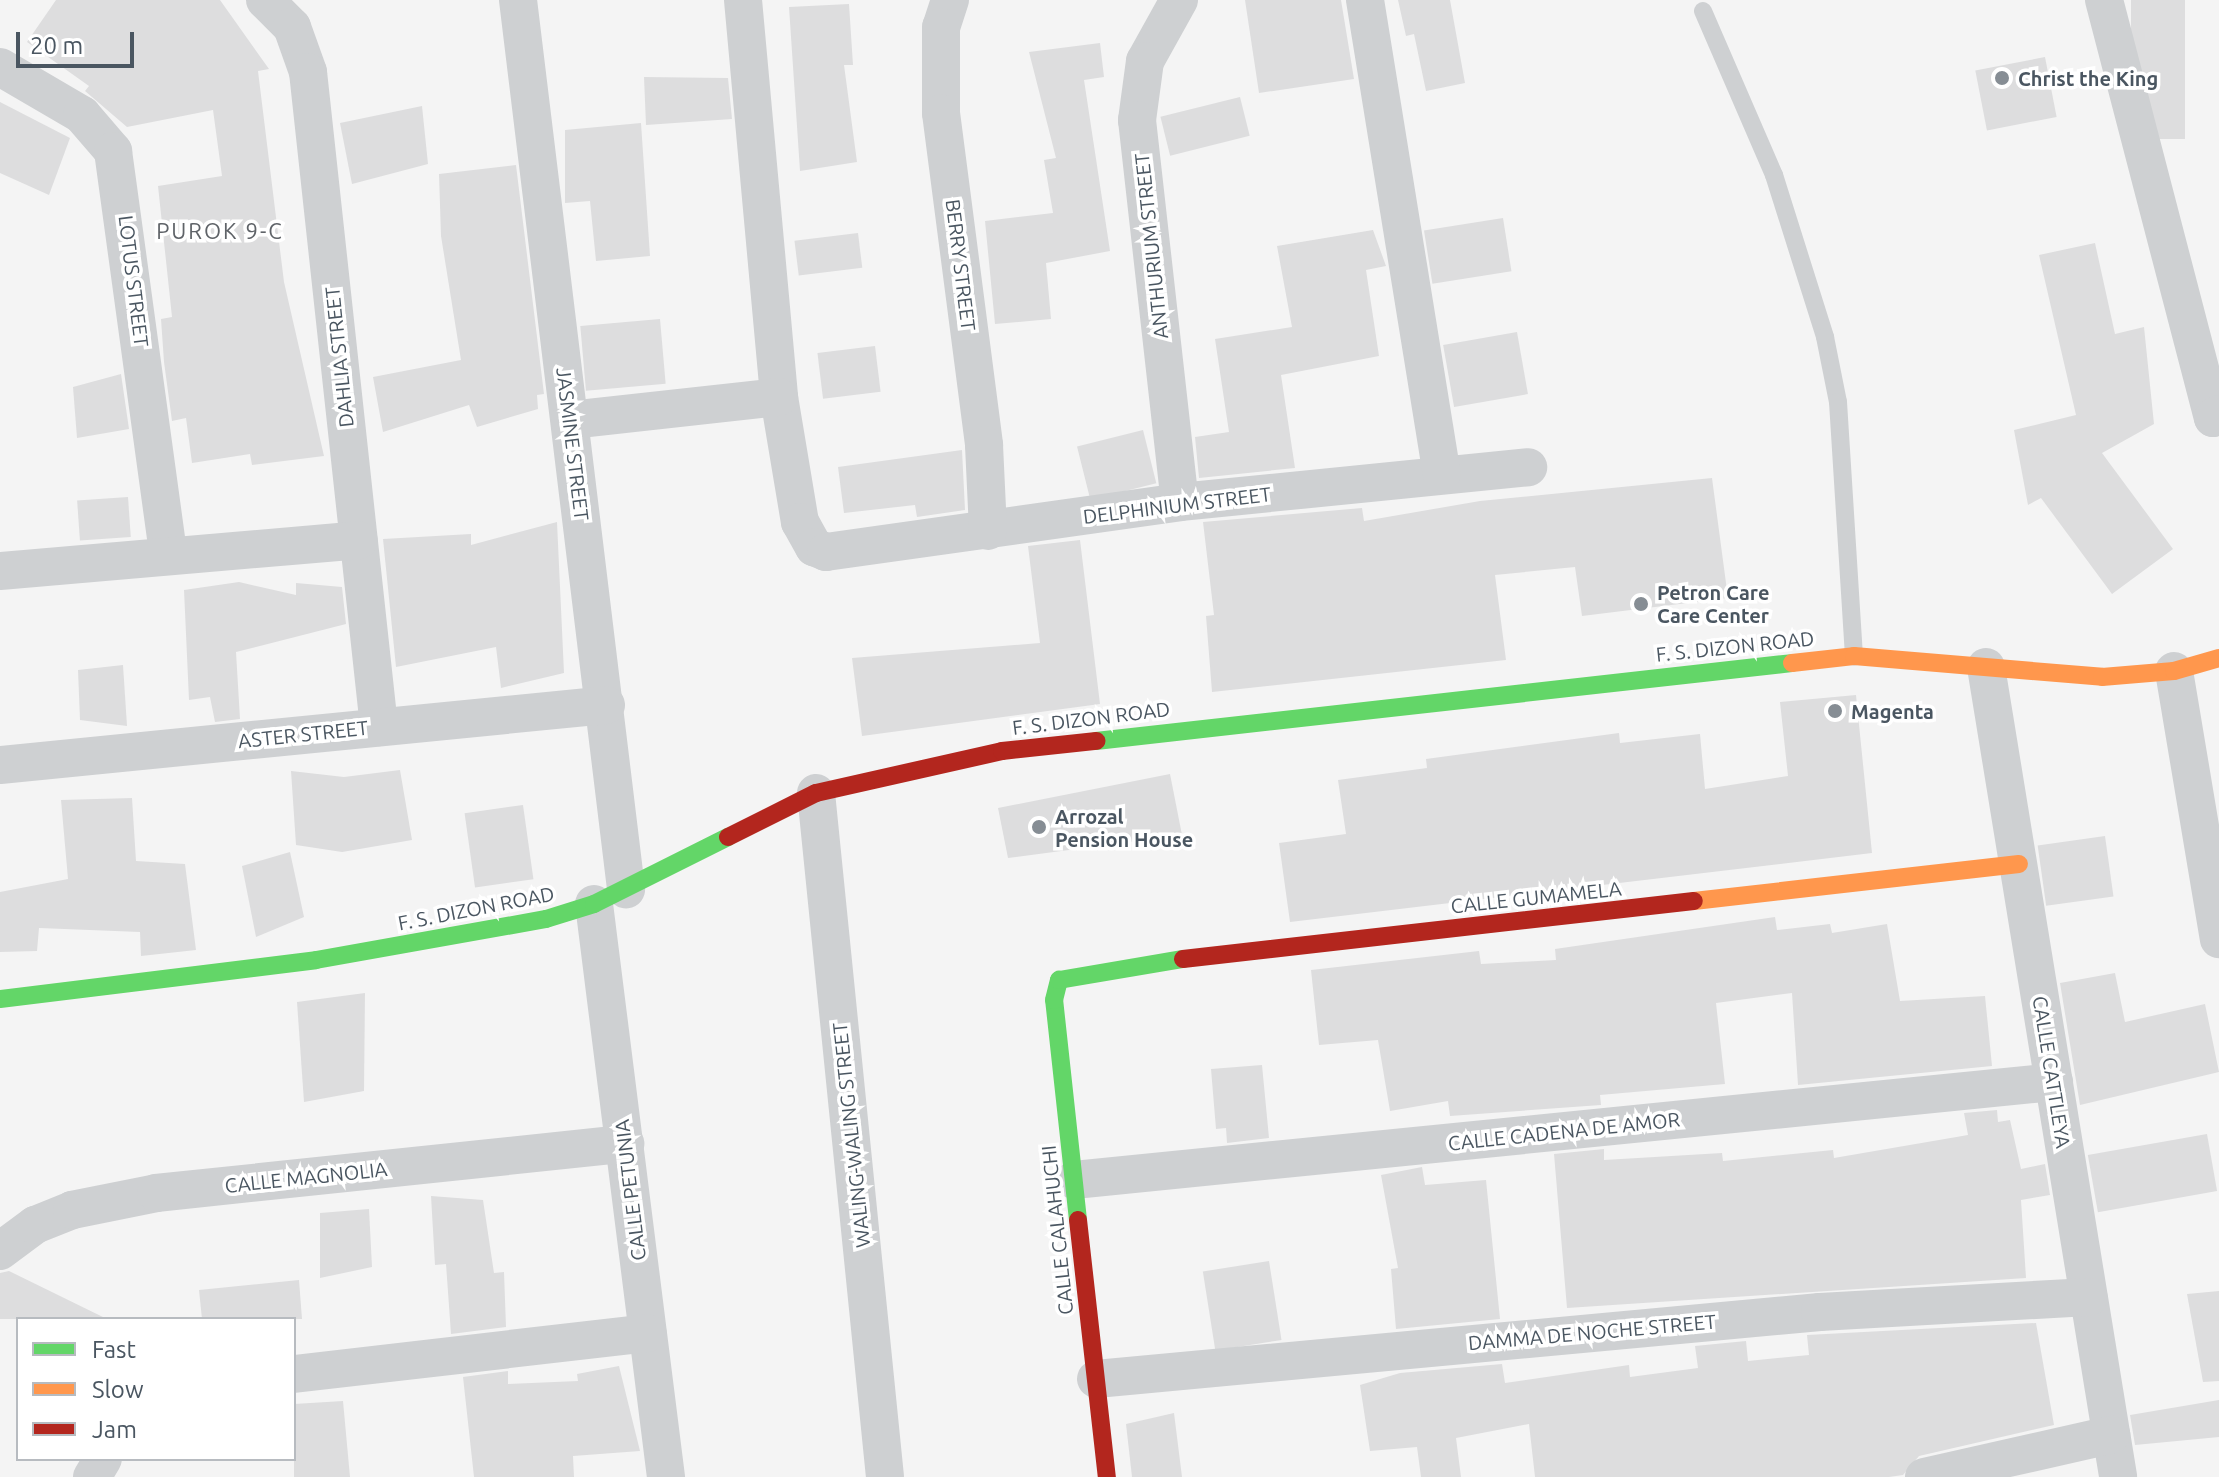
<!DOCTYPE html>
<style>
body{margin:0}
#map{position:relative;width:2219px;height:1477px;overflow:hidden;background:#f4f4f4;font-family:Ubuntu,sans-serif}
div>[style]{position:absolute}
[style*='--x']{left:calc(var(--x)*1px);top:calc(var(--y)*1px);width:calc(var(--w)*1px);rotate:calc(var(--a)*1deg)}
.building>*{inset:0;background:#ddddde;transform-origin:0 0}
.lane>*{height:18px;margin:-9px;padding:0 9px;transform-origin:9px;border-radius:9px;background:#ced0d2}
.street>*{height:38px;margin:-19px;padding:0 19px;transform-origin:19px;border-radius:19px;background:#ced0d2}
.fast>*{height:18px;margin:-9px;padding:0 9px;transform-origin:9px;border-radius:9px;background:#63d668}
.slow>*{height:18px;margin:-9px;padding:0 9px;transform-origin:9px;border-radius:9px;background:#ff974d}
.jam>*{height:18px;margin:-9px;padding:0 9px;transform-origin:9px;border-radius:9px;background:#b3261e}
.dots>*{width:22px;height:22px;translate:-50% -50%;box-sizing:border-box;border:4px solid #fff;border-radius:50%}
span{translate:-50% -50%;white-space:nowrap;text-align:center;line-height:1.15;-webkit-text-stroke:7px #fff;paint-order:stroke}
.poi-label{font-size:20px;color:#4a5661;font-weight:700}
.left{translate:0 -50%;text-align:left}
.street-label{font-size:20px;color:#4a5661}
.neighbourhood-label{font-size:22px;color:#5f6368;letter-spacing:2px}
.legend{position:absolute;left:16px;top:1317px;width:280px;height:144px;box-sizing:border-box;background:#fff;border:2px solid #b7bbc0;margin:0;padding:10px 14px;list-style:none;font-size:24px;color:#4a5661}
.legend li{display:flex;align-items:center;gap:16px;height:40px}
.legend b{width:40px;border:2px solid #b7bbc0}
.scale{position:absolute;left:16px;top:32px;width:118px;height:36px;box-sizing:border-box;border:4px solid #4a5661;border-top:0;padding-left:10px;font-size:24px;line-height:28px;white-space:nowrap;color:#4a5661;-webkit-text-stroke:6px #fff;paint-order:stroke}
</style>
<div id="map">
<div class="building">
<div style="clip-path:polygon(56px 0,220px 0,269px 69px,258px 71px,284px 282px,324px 456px,252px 465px,250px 454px,192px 463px,186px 418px,172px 421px,164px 362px,161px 319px,172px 317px,158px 186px,222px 176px,213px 110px,127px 127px,85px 91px,89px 86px,27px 42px)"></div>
<div style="clip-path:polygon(1245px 0,1341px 0,1354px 79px,1259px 93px)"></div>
<div style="clip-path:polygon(1398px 0,1450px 0,1465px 83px,1426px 91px,1414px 34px,1406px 36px)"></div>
<div style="left:2131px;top:0;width:54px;height:139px"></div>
<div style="clip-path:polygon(849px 4px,853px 65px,844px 65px,857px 162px,800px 171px,789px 7px)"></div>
<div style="clip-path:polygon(1100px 43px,1104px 77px,1084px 80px,1110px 251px,1046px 263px,1051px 319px,995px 324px,985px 221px,1053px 213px,1044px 160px,1056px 158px,1029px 52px)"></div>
<div style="left:2045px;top:57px;width:61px;height:71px;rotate:79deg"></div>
<div style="clip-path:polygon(644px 77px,728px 78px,732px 119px,646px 125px)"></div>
<div style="left:1240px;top:97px;width:40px;height:82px;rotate:76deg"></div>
<div style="clip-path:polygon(0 102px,70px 138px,49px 195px,0 173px)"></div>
<div style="clip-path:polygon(422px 106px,428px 164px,352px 184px,340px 123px)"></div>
<div style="clip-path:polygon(641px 123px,650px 256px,596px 261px,590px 201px,565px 203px,565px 130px)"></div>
<div style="clip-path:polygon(516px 165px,544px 394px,537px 395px,538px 409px,477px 427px,469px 405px,383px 432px,373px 377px,461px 360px,441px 236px,439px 174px)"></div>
<div style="left:1503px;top:218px;width:54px;height:80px;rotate:81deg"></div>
<div style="clip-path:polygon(1373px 230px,1386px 266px,1366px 270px,1379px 356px,1281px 375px,1295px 468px,1199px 478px,1195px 437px,1229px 432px,1215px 339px,1292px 327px,1277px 246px)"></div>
<div style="left:858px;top:233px;width:35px;height:64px;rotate:83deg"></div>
<div style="clip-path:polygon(2095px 243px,2115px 334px,2144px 327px,2154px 424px,2102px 453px,2173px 549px,2112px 594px,2041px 498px,2028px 505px,2014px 430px,2076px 415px,2039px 255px)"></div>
<div style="left:660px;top:319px;width:65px;height:80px;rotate:85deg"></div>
<div style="left:1517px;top:332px;width:63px;height:75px;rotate:80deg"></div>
<div style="left:875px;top:346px;width:46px;height:58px;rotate:83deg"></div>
<div style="clip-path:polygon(121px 374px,129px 429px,77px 438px,73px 387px)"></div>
<div style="left:1143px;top:430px;width:55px;height:68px;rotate:76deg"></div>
<div style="clip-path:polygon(962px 450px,965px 510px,917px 517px,915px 505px,844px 513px,838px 467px)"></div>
<div style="clip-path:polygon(1712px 478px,1728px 598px,1582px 616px,1575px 567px,1495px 575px,1506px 660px,1212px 692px,1206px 616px,1214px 615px,1203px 522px,1362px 508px,1364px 521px,1480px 501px)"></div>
<div style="left:128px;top:497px;width:40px;height:51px;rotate:86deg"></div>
<div style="clip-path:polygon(557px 522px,564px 673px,501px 688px,496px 647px,396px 667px,383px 539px,471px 534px,471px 545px)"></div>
<div style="clip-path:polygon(1080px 540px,1100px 704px,862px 736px,852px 658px,1040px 643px,1028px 546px)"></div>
<div style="clip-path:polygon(239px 582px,296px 595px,296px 583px,342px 587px,346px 624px,236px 652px,240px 719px,215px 722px,210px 697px,189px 700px,184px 590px)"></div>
<div style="clip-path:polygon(123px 665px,127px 726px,80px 720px,78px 670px)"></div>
<div style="clip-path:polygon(1856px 695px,1872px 853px,1290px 922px,1279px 843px,1346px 834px,1338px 780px,1427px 768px,1426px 759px,1619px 733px,1620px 743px,1700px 734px,1705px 789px,1788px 776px,1780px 702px)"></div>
<div style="clip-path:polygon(400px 770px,412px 840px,342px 852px,296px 845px,291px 771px,344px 777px)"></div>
<div style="clip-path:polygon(1170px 774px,1182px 835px,1008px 858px,998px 808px)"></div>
<div style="clip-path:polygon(132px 798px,136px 861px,185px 864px,196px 950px,141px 956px,140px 932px,39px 928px,37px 951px,0 952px,0 892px,68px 879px,61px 800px)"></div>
<div style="left:523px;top:805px;width:75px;height:59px;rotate:82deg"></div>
<div style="left:2105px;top:836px;width:61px;height:68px;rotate:82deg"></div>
<div style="clip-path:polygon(290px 852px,304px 917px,256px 937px,242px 866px)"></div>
<div style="clip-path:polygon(1775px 917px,1777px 930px,1830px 924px,1832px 933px,1887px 924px,1900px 1001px,1985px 996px,1992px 1066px,1798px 1085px,1792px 993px,1716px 1003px,1725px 1084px,1600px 1095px,1601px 1105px,1450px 1116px,1448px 1101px,1390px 1111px,1378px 1040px,1319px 1045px,1311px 970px,1479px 951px,1481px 964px,1556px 960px,1555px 949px)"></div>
<div style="clip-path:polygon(2115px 973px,2125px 1022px,2205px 1004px,2219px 1072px,2080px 1105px,2060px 983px)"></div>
<div style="clip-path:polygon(365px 993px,364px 1091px,304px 1102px,297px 1002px)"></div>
<div style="clip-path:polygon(1262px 1065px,1269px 1138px,1227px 1143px,1226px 1128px,1216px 1129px,1211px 1069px)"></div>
<div style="clip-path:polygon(1997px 1110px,1998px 1122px,2010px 1120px,2021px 1169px,2045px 1164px,2050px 1195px,2021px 1200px,2026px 1278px,1567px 1308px,1554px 1154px,1604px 1149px,1604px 1160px,1722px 1153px,1723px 1161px,1833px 1150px,1834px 1158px,1968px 1135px,1964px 1113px)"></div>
<div style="left:2207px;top:1134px;width:58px;height:121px;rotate:80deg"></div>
<div style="clip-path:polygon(1422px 1167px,1425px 1185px,1486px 1180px,1500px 1319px,1396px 1329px,1391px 1269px,1398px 1268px,1381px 1175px)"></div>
<div style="clip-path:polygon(431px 1196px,483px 1200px,494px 1273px,504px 1272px,506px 1327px,451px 1334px,446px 1264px,435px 1265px)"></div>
<div style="clip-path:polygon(369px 1209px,372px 1267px,320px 1278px,320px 1213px)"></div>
<div style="left:1269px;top:1261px;width:80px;height:67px;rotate:81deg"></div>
<div style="clip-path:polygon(9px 1271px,107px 1319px,0 1319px,0 1273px)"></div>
<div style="clip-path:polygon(299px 1280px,302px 1319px,202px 1319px,199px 1290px)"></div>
<div style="clip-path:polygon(2219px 1291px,2219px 1381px,2203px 1382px,2187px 1294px)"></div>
<div style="clip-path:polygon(2036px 1323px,2054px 1425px,1919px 1456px,1903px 1475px,1889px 1477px,1535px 1477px,1529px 1424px,1456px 1438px,1461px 1477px,1421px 1477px,1417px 1447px,1370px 1451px,1360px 1385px,1400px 1373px,1502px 1364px,1505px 1383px,1629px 1365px,1630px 1377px,1698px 1368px,1695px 1346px,1746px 1341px,1748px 1361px,1809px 1355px,1807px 1335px)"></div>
<div style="clip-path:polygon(619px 1366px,640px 1451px,573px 1456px,574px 1477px,474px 1477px,463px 1377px,508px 1371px,508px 1384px,578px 1381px,577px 1374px)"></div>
<div style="clip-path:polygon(2219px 1400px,2219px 1437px,2135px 1445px,2130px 1415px)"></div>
<div style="clip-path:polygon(343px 1401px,350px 1477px,294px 1477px,294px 1404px)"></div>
<div style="clip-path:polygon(1174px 1413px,1182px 1477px,1132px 1477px,1126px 1424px)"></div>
</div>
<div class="lane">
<div style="--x:1703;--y:11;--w:179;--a:66.6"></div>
<div style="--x:1774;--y:175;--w:170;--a:72.5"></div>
<div style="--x:1825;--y:337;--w:66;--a:78.7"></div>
<div style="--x:1838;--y:402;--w:255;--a:86.4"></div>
</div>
<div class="street">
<div style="--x:265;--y:0;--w:38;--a:45"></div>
<div style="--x:292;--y:27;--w:48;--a:70.4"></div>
<div style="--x:308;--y:72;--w:659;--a:83.81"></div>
<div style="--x:518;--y:0;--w:896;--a:83.07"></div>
<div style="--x:743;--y:0;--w:399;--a:84.8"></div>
<div style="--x:779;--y:397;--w:127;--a:80.5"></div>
<div style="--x:800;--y:522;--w:29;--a:61"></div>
<div style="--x:814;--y:547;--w:13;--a:23"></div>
<div style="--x:826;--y:552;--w:358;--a:-8"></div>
<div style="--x:1180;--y:502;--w:350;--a:-5.7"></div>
<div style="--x:950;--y:0;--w:28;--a:108"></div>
<div style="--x:941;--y:27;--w:86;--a:90"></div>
<div style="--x:941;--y:113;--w:335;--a:82.6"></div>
<div style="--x:984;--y:445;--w:86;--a:87.3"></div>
<div style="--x:1179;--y:0;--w:70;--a:119.1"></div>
<div style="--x:1145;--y:61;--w:60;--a:97.7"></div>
<div style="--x:1137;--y:120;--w:384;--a:83.6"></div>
<div style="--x:1365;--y:0;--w:480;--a:80.8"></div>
<div style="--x:2104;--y:0;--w:432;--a:75.4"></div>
<div style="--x:2213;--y:418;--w:7;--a:-34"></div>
<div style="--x:0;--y:67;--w:95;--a:30.3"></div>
<div style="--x:82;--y:115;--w:48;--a:49.3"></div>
<div style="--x:113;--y:151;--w:407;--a:82.2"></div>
<div style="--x:570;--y:420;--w:210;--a:-6.3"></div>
<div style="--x:0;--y:571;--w:360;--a:-4.9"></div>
<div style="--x:1986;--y:667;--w:820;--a:80.73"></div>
<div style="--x:2174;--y:671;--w:272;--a:80.5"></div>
<div style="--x:0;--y:765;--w:609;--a:-5.65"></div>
<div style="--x:816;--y:793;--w:687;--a:84.24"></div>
<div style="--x:594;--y:904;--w:578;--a:82.84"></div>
<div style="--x:1074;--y:1180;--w:985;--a:-5.71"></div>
<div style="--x:0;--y:1251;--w:44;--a:-36.6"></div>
<div style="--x:35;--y:1225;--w:40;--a:-22"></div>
<div style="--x:72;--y:1210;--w:86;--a:-11.4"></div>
<div style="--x:156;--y:1193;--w:472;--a:-6"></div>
<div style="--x:294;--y:1374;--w:356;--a:-6.6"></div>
<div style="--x:1096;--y:1379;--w:727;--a:-5.29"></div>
<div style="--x:1820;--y:1312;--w:269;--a:-3.2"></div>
<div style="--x:92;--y:1477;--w:21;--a:-59"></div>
<div style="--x:1924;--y:1477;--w:192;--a:-12.7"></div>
</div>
<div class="fast">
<div style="--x:1096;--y:741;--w:700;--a:-6.39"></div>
<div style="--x:0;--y:999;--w:318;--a:-7"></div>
<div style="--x:316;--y:960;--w:234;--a:-10.1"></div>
<div style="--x:546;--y:919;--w:50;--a:-17.4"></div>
<div style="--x:594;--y:904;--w:150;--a:-26.6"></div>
<div style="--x:1078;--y:1220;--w:221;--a:-96.2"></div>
<div style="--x:1054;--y:1000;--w:21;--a:-76"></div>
<div style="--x:1059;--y:980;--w:126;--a:-9.6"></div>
</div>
<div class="slow">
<div style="--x:1792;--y:663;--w:62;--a:-6.4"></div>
<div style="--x:1854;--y:656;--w:249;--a:4.8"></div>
<div style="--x:2102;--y:677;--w:72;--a:-4.8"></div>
<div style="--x:2174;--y:671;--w:47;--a:-16.1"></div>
<div style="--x:1694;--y:901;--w:327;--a:-6.5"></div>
</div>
<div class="jam">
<div style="--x:728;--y:837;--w:98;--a:-26.6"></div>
<div style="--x:816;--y:793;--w:191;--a:-12.7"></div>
<div style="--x:1002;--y:751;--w:95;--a:-6.1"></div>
<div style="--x:1183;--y:959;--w:514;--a:-6.48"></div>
<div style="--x:1078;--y:1220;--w:259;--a:83.6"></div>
</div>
<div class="dots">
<div style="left:2002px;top:78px;background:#868d94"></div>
<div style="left:1641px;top:604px;background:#868d94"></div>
<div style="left:1835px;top:711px;background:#868d94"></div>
<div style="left:1039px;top:827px;background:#868d94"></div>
</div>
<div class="poi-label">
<span class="left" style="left:2018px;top:78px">Christ the King</span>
<span class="left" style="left:1657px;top:604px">Petron Care<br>Care Center</span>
<span class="left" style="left:1851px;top:711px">Magenta</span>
<span class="left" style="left:1055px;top:828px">Arrozal<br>Pension House</span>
</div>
<div class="street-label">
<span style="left:1151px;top:246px;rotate:-96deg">ANTHURIUM STREET</span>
<span style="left:961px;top:265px;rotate:83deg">BERRY STREET</span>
<span style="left:134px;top:281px;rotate:83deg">LOTUS STREET</span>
<span style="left:339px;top:357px;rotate:-96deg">DAHLIA STREET</span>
<span style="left:573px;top:444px;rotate:83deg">JASMINE STREET</span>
<span style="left:1177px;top:505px;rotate:-7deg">DELPHINIUM STREET</span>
<span style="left:1735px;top:646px;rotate:-6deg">F. S. DIZON ROAD</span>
<span style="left:1091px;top:718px;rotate:-7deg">F. S. DIZON ROAD</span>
<span style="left:303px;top:734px;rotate:-6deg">ASTER STREET</span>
<span style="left:1536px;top:897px;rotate:-6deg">CALLE GUMAMELA</span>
<span style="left:476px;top:908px;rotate:-11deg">F. S. DIZON ROAD</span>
<span style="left:2052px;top:1072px;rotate:81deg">CALLE CATTLEYA</span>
<span style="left:1564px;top:1131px;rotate:-6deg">CALLE CADENA DE AMOR</span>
<span style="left:851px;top:1135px;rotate:-96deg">WALING-WALING STREET</span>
<span style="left:306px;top:1177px;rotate:-6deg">CALLE MAGNOLIA</span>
<span style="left:630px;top:1190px;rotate:-97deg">CALLE PETUNIA</span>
<span style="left:1057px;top:1230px;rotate:-96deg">CALLE CALAHUCHI</span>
<span style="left:1592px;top:1332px;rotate:-5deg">DAMMA DE NOCHE STREET</span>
</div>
<div class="neighbourhood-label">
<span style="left:220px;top:231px">PUROK 9-C</span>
</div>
<ul class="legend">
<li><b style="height:10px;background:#63d668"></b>Fast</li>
<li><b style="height:10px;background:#ff974d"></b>Slow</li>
<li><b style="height:10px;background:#b3261e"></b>Jam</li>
</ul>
<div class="scale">20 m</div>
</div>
